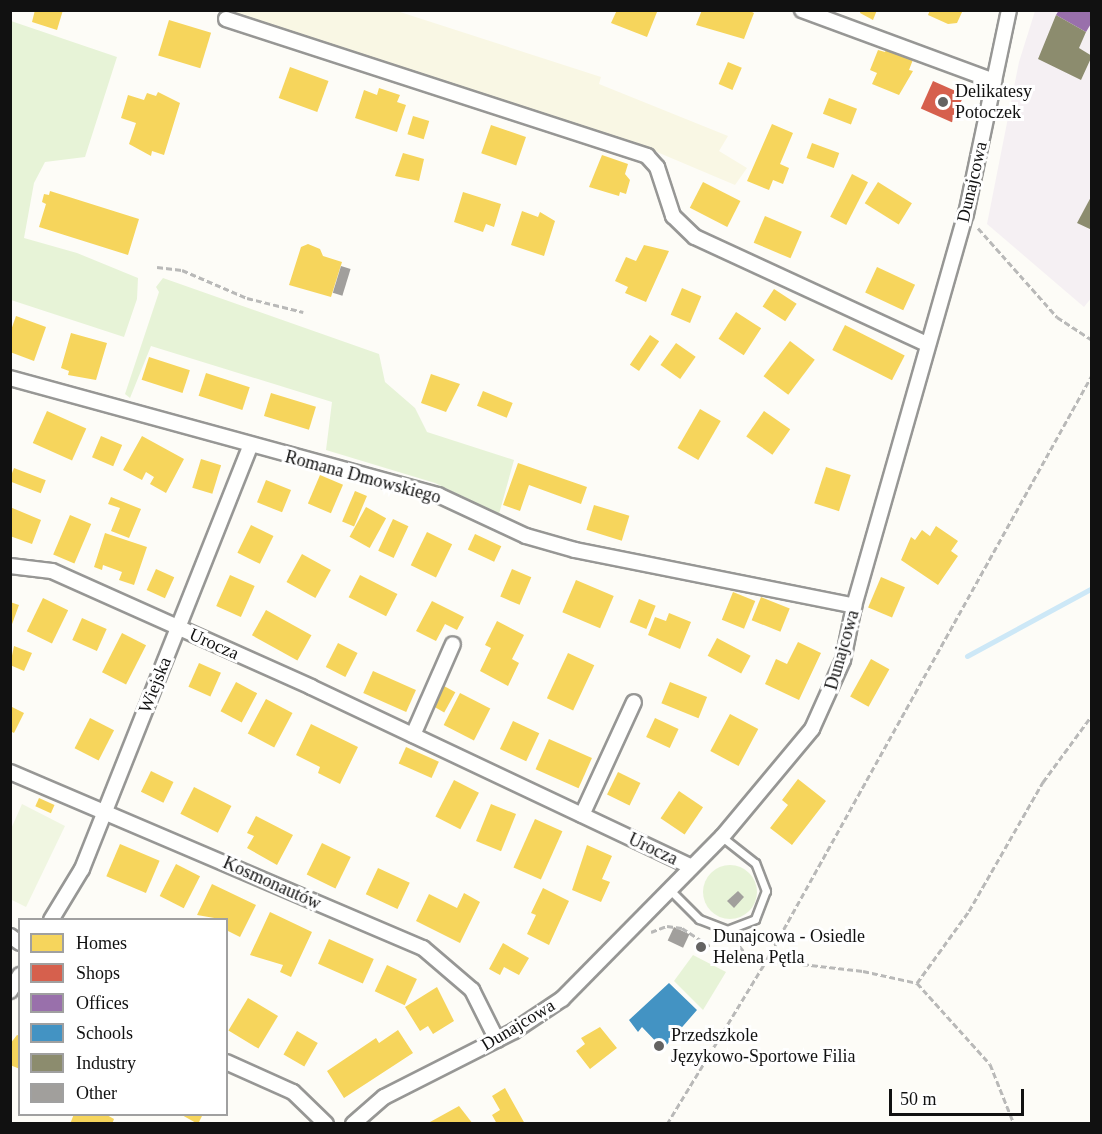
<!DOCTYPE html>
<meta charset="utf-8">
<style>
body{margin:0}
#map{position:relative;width:1102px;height:1134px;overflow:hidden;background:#fdfcf7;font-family:Georgia,serif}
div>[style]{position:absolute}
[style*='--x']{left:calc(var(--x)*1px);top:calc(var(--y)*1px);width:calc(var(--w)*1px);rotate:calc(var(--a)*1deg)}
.industrial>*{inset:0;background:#f5f0f3}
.farmland>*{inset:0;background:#f9f7e4}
.green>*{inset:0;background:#e7f3d7}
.round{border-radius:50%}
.pitch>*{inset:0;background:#f0f6e1}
.homes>*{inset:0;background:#f6d55c;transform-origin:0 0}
.shops>*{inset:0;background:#d6604d;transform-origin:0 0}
.offices>*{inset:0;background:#9970ab}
.schools>*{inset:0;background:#4393c3}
.industry>*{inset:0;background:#8c8c6e}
.stream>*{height:5px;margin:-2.5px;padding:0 2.5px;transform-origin:2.5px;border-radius:2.5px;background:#cde8f7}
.building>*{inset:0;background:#a19f9c;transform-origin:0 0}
.path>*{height:3px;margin-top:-1.5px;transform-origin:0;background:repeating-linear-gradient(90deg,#b9b9b8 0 6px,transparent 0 9px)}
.roads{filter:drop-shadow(2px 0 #979795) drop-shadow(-2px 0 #979795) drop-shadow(0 2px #979795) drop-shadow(0 -2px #979795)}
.service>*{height:7px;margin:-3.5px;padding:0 3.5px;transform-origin:3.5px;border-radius:3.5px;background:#fffffe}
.minor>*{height:14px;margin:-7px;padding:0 7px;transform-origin:7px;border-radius:7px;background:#fffffe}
.dots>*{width:16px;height:16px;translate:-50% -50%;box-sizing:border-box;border:3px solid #fff;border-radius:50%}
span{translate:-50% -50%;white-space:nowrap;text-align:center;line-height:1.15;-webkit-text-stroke:6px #fff;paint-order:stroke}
.poi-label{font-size:18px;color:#111}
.left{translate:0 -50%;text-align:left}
.street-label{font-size:18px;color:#111}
.frame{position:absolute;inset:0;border:12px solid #111;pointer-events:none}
.legend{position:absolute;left:18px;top:918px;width:210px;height:198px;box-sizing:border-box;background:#fff;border:2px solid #a0a0a0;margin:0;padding:8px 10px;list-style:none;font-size:18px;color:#111}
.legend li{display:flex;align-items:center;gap:12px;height:30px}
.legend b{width:30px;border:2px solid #a0a0a0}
.scale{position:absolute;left:889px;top:1089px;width:135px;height:27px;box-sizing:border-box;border:3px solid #111;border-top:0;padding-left:8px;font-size:18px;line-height:21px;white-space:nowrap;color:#111;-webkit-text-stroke:4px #fff;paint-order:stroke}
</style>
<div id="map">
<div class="industrial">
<div style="clip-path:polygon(1035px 11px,1091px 11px,1092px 297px,1084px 307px,987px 224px,1019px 62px)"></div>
</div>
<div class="farmland">
<div style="clip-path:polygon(232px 11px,397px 11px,601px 77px,599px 84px,728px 136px,719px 151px,747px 168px,735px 185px,638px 144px,236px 16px)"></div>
</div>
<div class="green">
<div style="clip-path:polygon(11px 21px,117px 57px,85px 157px,45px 162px,34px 183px,24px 238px,77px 253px,138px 278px,137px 299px,124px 337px,11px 300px)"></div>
<div style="clip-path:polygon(163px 278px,379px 354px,385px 382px,415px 408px,427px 432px,514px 460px,499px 514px,435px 483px,326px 450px,332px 402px,151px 346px,130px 398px,125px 394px,159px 292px,156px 287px)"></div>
<div class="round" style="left:703px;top:865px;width:54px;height:54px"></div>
<div style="clip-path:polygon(693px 955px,726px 972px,703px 1010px,674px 981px)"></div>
</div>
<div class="pitch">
<div style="clip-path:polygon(22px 804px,65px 826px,26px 907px,10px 899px,11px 829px)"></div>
</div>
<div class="homes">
<div style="clip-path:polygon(35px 10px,63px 10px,57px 30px,32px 22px)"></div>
<div style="clip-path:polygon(617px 10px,657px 12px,647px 37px,611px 23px)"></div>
<div style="clip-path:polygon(702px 10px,748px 10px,754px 13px,744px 39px,696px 25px)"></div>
<div style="clip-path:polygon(861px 10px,877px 10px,873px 20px,860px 13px)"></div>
<div style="clip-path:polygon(930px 10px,963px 10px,957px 23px,948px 24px,928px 15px)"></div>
<div style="left:169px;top:20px;width:44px;height:37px;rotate:17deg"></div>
<div style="clip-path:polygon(888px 46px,914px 57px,909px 70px,913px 71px,899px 95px,872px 84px,877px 73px,870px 70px,878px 50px,885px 52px)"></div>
<div style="left:728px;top:62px;width:15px;height:24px;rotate:23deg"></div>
<div style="left:290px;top:67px;width:41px;height:33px;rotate:20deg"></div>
<div style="clip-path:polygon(379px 88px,400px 95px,397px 102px,406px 105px,397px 132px,355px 118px,364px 90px,377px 95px)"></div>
<div style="clip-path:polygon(158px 92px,180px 103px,164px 155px,152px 151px,151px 156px,129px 144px,136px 123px,121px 118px,128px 95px,144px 100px,147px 93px,156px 96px)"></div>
<div style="left:829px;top:98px;width:30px;height:17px;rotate:21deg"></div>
<div style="left:413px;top:116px;width:17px;height:19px;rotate:17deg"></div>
<div style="clip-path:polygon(772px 124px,793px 133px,780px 164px,789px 168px,783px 184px,773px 180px,769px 190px,747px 181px)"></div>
<div style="left:491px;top:125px;width:37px;height:30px;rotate:19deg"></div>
<div style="left:812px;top:143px;width:29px;height:16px;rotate:20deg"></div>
<div style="clip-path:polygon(403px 153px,424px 159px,419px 181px,395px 176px)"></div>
<div style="clip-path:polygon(602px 155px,628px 164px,625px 174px,630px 180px,626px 194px,620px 192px,619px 196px,589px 187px)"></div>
<div style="left:852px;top:174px;width:18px;height:48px;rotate:27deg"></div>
<div style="left:703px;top:182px;width:42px;height:29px;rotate:27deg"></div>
<div style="left:878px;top:182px;width:40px;height:25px;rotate:32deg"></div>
<div style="clip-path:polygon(50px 191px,139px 219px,128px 255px,39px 227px,46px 204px,42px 202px,44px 194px,49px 195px)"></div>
<div style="clip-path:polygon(463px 192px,501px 204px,494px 227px,486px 224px,483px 232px,454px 222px)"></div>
<div style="clip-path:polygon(522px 211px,538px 217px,540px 212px,555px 221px,544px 256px,511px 245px)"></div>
<div style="left:765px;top:216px;width:40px;height:29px;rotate:23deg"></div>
<div style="clip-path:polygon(308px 244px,320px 249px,323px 256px,342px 262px,331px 297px,289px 285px,301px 247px)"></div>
<div style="clip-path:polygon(644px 245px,669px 251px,646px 302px,625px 293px,628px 287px,615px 281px,626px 257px,636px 261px)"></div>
<div style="left:877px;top:267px;width:42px;height:28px;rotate:25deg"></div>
<div style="left:682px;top:288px;width:21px;height:29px;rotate:23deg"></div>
<div style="left:774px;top:289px;width:27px;height:21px;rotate:33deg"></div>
<div style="left:736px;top:312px;width:30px;height:32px;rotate:33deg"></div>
<div style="clip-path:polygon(16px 316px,46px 327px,34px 361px,10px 352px,10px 333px)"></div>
<div style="left:845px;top:325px;width:67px;height:28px;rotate:27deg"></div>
<div style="clip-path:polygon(71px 333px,107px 343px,96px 380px,68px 375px,69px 371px,61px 368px)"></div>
<div style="left:650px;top:335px;width:11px;height:36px;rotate:34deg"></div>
<div style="left:790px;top:341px;width:31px;height:44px;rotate:37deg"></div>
<div style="left:676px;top:343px;width:24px;height:27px;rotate:35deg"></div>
<div style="left:149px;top:357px;width:43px;height:24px;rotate:18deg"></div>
<div style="left:206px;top:373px;width:46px;height:24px;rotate:18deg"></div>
<div style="clip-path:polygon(431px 374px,460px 384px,446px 412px,421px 403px)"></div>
<div style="left:483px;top:391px;width:32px;height:16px;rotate:22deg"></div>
<div style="left:271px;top:393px;width:47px;height:24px;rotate:17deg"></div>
<div style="left:700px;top:409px;width:24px;height:45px;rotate:30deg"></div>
<div style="left:47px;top:411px;width:43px;height:35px;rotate:24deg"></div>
<div style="left:764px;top:411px;width:32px;height:31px;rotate:35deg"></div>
<div style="left:101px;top:436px;width:23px;height:23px;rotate:23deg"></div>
<div style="clip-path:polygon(142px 436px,184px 459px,166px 493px,150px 484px,154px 477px,146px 472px,142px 480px,123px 470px)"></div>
<div style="left:201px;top:459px;width:21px;height:30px;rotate:17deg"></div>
<div style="clip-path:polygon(518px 463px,587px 487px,581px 504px,529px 485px,520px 511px,503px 505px)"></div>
<div style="left:826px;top:467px;width:26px;height:38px;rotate:18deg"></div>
<div style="left:14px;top:468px;width:34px;height:14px;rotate:21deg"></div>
<div style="left:320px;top:475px;width:25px;height:31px;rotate:23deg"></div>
<div style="left:266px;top:480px;width:27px;height:24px;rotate:22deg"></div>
<div style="left:355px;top:491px;width:13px;height:33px;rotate:23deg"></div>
<div style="clip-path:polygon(111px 497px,141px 509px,129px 538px,111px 531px,120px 508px,108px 504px)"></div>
<div style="left:594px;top:505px;width:37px;height:26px;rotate:17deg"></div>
<div style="clip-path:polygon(10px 507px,41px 520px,32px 544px,10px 536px)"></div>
<div style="left:366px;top:507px;width:23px;height:34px;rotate:29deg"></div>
<div style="left:70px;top:515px;width:23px;height:43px;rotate:23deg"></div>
<div style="left:393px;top:519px;width:17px;height:35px;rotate:25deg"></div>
<div style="left:251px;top:525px;width:25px;height:31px;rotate:26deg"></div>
<div style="clip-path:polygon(936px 526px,958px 541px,951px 551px,958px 556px,938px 585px,901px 560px,911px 537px,915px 540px,922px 530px,930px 536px)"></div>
<div style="left:427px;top:532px;width:28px;height:37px;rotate:26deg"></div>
<div style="clip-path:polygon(105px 533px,147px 547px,134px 585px,119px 580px,122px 572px,103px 565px,102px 570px,94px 567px)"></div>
<div style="left:475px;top:534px;width:29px;height:17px;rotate:25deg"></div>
<div style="left:302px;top:554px;width:33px;height:32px;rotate:29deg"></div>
<div style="left:156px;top:569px;width:20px;height:23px;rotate:24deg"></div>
<div style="left:512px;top:569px;width:21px;height:30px;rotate:23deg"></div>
<div style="left:230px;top:575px;width:27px;height:34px;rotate:24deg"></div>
<div style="left:360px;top:575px;width:42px;height:25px;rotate:27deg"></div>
<div style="left:881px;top:577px;width:26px;height:33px;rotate:23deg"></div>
<div style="left:576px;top:580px;width:41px;height:35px;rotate:23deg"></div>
<div style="left:733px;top:592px;width:24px;height:30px;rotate:22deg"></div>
<div style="left:761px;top:597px;width:31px;height:25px;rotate:22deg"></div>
<div style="left:43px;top:598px;width:28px;height:37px;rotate:26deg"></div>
<div style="left:639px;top:599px;width:18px;height:25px;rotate:22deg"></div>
<div style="clip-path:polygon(432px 601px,464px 617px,457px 630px,445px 624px,436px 641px,416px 631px)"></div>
<div style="clip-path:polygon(10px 602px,19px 605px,11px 627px,10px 627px)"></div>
<div style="left:266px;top:610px;width:52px;height:29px;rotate:29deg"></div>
<div style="clip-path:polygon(669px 613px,691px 622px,680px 649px,648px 635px,655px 617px,666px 621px)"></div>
<div style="left:82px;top:618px;width:27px;height:24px;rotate:24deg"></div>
<div style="clip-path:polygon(497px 621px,524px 635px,512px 659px,519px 663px,508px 686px,480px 671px,491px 648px,485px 645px)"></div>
<div style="left:122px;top:633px;width:27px;height:44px;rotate:27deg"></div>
<div style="left:717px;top:638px;width:38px;height:20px;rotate:28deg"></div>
<div style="clip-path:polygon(798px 642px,821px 653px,799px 700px,765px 684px,776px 659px,787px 664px)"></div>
<div style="left:338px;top:643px;width:22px;height:27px;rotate:27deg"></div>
<div style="clip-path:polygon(14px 646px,32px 653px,24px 671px,10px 665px)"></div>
<div style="left:568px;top:653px;width:29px;height:50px;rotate:25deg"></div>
<div style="left:871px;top:659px;width:21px;height:43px;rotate:29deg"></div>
<div style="left:199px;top:663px;width:24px;height:26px;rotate:24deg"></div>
<div style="left:373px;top:671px;width:47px;height:24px;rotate:24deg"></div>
<div style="left:236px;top:682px;width:24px;height:33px;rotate:28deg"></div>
<div style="left:670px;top:682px;width:40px;height:23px;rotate:22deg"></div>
<div style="left:444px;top:686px;width:13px;height:23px;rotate:29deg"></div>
<div style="left:460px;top:693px;width:34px;height:36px;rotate:27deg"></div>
<div style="left:266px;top:699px;width:30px;height:39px;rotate:28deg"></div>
<div style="clip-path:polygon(10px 706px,24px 713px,14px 733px,10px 731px)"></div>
<div style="left:730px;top:714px;width:32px;height:42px;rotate:28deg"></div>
<div style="left:90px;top:718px;width:27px;height:34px;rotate:27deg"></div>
<div style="left:655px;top:718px;width:26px;height:21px;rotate:25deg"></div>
<div style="left:513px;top:721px;width:29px;height:31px;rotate:25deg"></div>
<div style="clip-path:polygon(311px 724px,358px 747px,340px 784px,318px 773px,320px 767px,296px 755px)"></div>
<div style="left:549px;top:739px;width:47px;height:33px;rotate:24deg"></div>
<div style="left:406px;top:747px;width:36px;height:18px;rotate:24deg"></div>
<div style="left:151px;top:771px;width:25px;height:23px;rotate:26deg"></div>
<div style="left:618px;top:772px;width:25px;height:25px;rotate:26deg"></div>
<div style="clip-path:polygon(798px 779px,826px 801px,792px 845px,770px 828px,788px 805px,782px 800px)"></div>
<div style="left:454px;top:780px;width:28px;height:41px;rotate:27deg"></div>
<div style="left:194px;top:787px;width:42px;height:30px;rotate:27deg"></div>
<div style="left:679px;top:791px;width:29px;height:33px;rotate:34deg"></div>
<div style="left:39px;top:798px;width:17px;height:9px;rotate:24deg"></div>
<div style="left:491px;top:804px;width:27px;height:40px;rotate:22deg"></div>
<div style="clip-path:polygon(256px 816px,293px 835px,277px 865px,247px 848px,254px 836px,247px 833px)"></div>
<div style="left:535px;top:819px;width:30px;height:53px;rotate:24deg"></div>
<div style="left:322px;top:843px;width:32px;height:35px;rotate:26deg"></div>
<div style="left:120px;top:844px;width:43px;height:35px;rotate:23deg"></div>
<div style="clip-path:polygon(587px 845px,612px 856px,602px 879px,610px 882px,601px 902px,572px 890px)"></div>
<div style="left:176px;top:864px;width:27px;height:36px;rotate:27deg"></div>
<div style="left:378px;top:868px;width:35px;height:29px;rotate:25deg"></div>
<div style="clip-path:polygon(212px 884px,256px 905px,240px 937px,226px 930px,226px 920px,197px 915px)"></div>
<div style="clip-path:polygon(543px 888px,569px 901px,549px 945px,527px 934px,536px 915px,531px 913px)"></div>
<div style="clip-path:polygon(464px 893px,480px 902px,460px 943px,416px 921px,429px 894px,457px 908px)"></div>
<div style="clip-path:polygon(270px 912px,312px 932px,291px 977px,280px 972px,283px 965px,250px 955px)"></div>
<div style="left:329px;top:939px;width:49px;height:27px;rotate:24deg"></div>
<div style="clip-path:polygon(503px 943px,529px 958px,519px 975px,504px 967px,500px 975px,489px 969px)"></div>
<div style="left:387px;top:965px;width:33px;height:29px;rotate:25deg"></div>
<div style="clip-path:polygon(437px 987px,454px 1021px,433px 1034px,428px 1026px,420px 1031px,405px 1007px)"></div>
<div style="left:248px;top:998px;width:35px;height:38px;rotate:31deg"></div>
<div style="clip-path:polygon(600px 1027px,617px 1048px,590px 1069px,576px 1051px,585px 1044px,581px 1038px)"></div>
<div style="clip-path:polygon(398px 1030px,413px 1053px,344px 1098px,327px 1071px,376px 1038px,379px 1043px)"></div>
<div style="left:297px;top:1031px;width:24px;height:27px;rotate:30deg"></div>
<div style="clip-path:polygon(17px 1035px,20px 1036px,20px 1069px,10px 1065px,10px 1044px)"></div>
<div style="clip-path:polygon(505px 1088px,525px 1124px,497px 1124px,492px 1115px,500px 1110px,492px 1096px)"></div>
<div style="clip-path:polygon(459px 1106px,473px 1124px,431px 1124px,430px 1122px)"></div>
<div style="clip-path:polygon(74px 1114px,105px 1114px,114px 1119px,112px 1124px,70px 1124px)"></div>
<div style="clip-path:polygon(180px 1114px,203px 1114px,198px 1124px)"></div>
</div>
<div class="shops">
<div style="left:933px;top:81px;width:34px;height:30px;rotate:24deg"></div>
</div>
<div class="offices">
<div style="clip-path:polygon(1059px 10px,1092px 10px,1092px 22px,1086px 32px,1056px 15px)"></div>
</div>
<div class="schools">
<div style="clip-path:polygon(669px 983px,697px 1010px,663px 1049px,642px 1027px,638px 1032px,629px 1020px)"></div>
</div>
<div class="industry">
<div style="clip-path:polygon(1056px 15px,1086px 32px,1079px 48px,1092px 56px,1081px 80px,1038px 59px)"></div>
<div style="clip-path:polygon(1092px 195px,1092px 230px,1077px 223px)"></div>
</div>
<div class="stream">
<div style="--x:967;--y:656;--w:142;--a:-28.5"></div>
</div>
<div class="building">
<div style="left:341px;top:266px;width:10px;height:28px;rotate:17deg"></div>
<div style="clip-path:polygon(738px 891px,744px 897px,734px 908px,727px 901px)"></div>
<div style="left:674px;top:927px;width:17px;height:15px;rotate:25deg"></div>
</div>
<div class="path">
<div style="--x:978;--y:228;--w:119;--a:48.4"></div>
<div style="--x:1057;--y:317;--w:42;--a:33.3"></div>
<div style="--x:157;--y:267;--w:25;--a:7"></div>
<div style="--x:182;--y:270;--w:71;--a:23.3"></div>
<div style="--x:247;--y:298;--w:58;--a:14"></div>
<div style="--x:651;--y:932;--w:17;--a:-21"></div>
<div style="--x:667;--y:926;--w:15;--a:8"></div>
<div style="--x:682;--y:928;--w:40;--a:32.9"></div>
<div style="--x:734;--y:939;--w:24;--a:52"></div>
<div style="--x:749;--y:958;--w:115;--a:6.5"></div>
<div style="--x:863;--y:971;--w:55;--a:12.5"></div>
<div style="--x:917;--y:983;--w:89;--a:-54.2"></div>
<div style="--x:969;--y:911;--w:149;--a:-60.2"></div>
<div style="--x:1043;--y:782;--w:83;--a:-53.8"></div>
<div style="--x:917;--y:983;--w:109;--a:48"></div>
<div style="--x:990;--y:1064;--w:65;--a:68.2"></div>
<div style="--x:667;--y:1124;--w:191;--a:-58.7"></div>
<div style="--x:766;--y:961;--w:671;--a:-60.91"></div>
</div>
<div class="roads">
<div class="service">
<div style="--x:670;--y:890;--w:41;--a:45"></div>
<div style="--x:699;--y:919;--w:30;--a:21"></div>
<div style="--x:727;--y:930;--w:30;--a:-21"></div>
<div style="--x:755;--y:919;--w:30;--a:-69"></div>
<div style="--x:766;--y:891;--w:30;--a:-111"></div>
<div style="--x:755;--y:863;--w:42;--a:-141.8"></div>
</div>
<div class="minor">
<div style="--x:802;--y:10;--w:205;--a:20.3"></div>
<div style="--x:226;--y:19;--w:443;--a:18"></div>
<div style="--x:647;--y:156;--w:15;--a:48"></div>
<div style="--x:657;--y:167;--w:52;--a:71.9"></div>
<div style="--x:673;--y:216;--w:30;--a:44"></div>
<div style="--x:695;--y:237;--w:255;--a:24.8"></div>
<div style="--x:10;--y:378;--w:444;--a:15.3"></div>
<div style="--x:438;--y:495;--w:97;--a:25"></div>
<div style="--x:526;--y:536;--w:51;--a:15.9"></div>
<div style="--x:575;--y:550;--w:285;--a:11.3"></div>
<div style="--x:10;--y:566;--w:42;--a:6.8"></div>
<div style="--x:52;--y:571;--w:284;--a:24.1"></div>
<div style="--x:311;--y:687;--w:421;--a:25.3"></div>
<div style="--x:413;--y:735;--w:99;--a:-66.3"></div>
<div style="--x:10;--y:772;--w:449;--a:23.1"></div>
<div style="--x:423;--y:948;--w:65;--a:40.6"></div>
<div style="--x:472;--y:990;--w:56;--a:63.4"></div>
<div style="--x:582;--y:815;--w:124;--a:-65.3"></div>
<div style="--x:51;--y:920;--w:60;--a:-58.7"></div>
<div style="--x:82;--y:869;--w:455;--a:-68.3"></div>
<div style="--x:10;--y:936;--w:12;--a:35"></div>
<div style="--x:10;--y:991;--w:19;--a:-58"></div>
<div style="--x:226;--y:1062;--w:73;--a:24.1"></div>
<div style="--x:293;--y:1092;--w:46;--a:44.1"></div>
<div style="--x:353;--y:1124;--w:41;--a:-41.1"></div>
<div style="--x:384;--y:1097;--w:146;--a:-26.9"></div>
<div style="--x:514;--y:1031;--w:58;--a:-33.7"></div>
<div style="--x:562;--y:999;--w:228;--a:-45.4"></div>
<div style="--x:722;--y:837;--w:141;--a:-50.2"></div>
<div style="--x:812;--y:729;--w:76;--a:-65.8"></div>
<div style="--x:843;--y:660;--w:55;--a:-78.5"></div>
<div style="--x:854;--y:606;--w:408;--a:-74.1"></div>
<div style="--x:966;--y:214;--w:208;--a:-78.1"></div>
</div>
</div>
<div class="dots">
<div style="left:943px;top:102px;background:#646362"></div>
<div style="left:701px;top:947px;background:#646362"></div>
<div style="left:659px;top:1046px;background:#646362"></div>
</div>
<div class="poi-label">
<span class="left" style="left:955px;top:102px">Delikatesy<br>Potoczek</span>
<span class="left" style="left:713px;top:947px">Dunajcowa - Osiedle<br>Helena Pętla</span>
<span class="left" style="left:671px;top:1046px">Przedszkole<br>Językowo-Sportowe Filia</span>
</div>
<div class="street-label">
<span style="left:972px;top:182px;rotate:-77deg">Dunajcowa</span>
<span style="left:363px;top:477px;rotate:15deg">Romana Dmowskiego</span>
<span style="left:214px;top:644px;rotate:24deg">Urocza</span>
<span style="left:842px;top:650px;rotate:-74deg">Dunajcowa</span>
<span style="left:155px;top:685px;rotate:-68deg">Wiejska</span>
<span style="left:653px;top:849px;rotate:25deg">Urocza</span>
<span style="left:272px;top:883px;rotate:24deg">Kosmonautów</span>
<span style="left:518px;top:1025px;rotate:-31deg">Dunajcowa</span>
</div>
<div class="frame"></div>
<ul class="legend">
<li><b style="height:16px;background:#f6d55c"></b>Homes</li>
<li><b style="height:16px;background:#d6604d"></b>Shops</li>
<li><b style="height:16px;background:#9970ab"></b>Offices</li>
<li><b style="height:16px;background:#4393c3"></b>Schools</li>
<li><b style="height:16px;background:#8c8c6e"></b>Industry</li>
<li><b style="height:16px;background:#a19f9c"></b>Other</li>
</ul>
<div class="scale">50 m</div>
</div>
